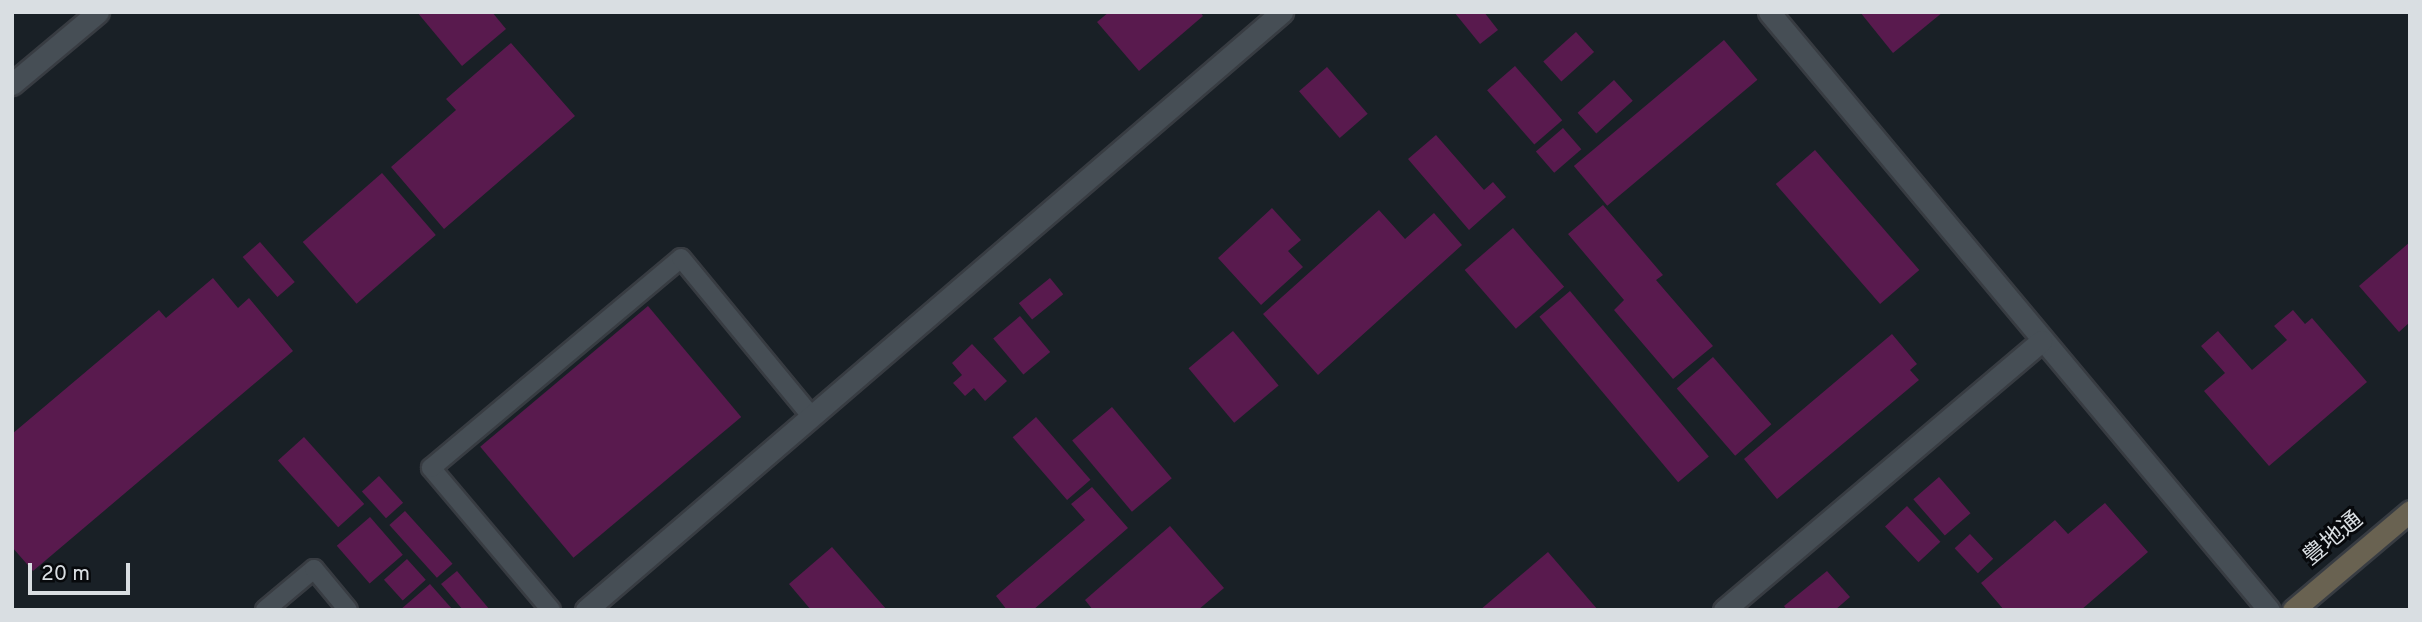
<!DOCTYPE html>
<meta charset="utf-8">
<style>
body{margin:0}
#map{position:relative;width:2422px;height:622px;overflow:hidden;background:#192026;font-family:Overpass,"Noto Sans JP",sans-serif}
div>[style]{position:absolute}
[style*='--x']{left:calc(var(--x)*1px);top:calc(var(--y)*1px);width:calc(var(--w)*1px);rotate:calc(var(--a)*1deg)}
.building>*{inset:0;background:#591a4e;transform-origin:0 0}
.roads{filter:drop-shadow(2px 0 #383c42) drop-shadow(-2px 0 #383c42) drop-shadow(0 2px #383c42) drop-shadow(0 -2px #383c42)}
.service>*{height:18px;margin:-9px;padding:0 9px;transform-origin:9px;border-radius:9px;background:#464e55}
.minor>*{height:21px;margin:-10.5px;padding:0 10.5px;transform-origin:10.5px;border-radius:10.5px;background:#464e55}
.secondary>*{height:21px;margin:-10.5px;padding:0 10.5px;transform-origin:10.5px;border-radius:10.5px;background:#696251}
span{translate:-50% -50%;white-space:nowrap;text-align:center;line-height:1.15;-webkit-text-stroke:6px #07090c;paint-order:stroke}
.street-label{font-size:23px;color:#d9dee2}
.frame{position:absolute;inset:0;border:14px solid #d9dee2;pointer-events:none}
.scale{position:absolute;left:28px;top:563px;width:102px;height:32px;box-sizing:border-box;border:4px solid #d9dee2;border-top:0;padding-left:9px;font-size:21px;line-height:24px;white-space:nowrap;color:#d9dee2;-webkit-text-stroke:5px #07090c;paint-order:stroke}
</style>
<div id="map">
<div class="building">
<div style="clip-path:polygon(417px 12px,492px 12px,506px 29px,462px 66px)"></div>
<div style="clip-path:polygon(1109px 12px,1200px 12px,1203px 16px,1139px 71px,1097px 22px)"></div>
<div style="clip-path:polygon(1454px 12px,1484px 12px,1498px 30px,1480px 44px)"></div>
<div style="clip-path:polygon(1860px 12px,1943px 12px,1893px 53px)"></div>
<div style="left:1576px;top:32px;width:27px;height:44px;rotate:48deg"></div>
<div style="left:1724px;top:40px;width:52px;height:196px;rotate:50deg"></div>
<div style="clip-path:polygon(511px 43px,575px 116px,444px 229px,391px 167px,456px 110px,446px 99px)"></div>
<div style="left:1515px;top:66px;width:72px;height:37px;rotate:49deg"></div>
<div style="left:1327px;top:67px;width:62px;height:37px;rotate:49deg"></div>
<div style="left:1614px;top:80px;width:28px;height:49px;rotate:48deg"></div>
<div style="left:1563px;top:128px;width:28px;height:36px;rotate:49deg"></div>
<div style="clip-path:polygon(1436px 135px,1484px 190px,1493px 182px,1506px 197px,1469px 230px,1408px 159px)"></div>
<div style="left:1815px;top:150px;width:159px;height:52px;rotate:49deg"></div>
<div style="left:382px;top:173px;width:82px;height:105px;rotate:49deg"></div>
<div style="clip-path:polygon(1603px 205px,1663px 275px,1656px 280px,1713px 346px,1673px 379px,1614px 310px,1624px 300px,1568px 234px)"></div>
<div style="clip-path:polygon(1272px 208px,1301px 240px,1288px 251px,1303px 267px,1261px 305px,1218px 258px)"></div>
<div style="clip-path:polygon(1379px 210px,1405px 239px,1434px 213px,1462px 245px,1318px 375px,1263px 314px)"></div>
<div style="left:1513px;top:228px;width:78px;height:64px;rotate:49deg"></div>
<div style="left:260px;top:242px;width:53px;height:23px;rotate:49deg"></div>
<div style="clip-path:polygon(2410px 242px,2410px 322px,2399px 332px,2359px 286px)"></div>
<div style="clip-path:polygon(213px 278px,238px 308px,249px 298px,293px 351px,33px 571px,12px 547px,12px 434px,159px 310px,166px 318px)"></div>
<div style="left:1050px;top:278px;width:21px;height:40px;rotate:51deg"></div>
<div style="left:1570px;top:291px;width:216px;height:40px;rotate:50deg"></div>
<div style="left:648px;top:306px;width:145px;height:219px;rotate:50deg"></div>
<div style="clip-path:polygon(2293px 310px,2305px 324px,2312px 318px,2367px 382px,2269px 466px,2204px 391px,2225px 373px,2201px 346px,2218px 331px,2252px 370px,2287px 340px,2274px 326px)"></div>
<div style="left:1020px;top:316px;width:47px;height:35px;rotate:50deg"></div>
<div style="left:1233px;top:331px;width:71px;height:58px;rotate:50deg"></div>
<div style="clip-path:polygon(1892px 334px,1917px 364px,1910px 370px,1919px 380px,1777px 499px,1744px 459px)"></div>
<div style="clip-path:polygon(972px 344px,1007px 381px,985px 401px,974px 388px,965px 396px,953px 383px,962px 375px,952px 363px)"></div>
<div style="left:1713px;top:357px;width:89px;height:48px;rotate:49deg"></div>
<div style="left:1112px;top:407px;width:93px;height:52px;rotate:50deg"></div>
<div style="left:1036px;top:417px;width:83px;height:31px;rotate:49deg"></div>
<div style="left:304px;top:437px;width:90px;height:35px;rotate:48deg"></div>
<div style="left:379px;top:476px;width:36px;height:23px;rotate:48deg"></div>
<div style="left:1939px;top:477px;width:48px;height:34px;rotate:49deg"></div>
<div style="clip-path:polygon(1092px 487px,1128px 528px,1033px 610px,1007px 610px,996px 596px,1085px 520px,1071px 504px)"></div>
<div style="clip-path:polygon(2105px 503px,2148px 552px,2081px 610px,2004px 610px,1981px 583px,2055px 520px,2068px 534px)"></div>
<div style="left:1907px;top:506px;width:49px;height:30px;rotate:47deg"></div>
<div style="left:405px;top:511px;width:71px;height:21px;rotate:48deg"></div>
<div style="left:370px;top:517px;width:50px;height:44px;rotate:49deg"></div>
<div style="clip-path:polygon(1170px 526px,1224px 588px,1198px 610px,1093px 610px,1085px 600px)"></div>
<div style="left:1970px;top:534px;width:34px;height:21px;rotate:47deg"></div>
<div style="clip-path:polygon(832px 547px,887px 610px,811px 610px,789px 584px)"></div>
<div style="clip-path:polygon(1548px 552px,1598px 610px,1480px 610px)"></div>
<div style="left:407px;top:559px;width:28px;height:31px;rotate:48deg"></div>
<div style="clip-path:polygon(457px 571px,490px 610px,463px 610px,441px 584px)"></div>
<div style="clip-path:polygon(1827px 571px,1850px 597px,1835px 610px,1787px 610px,1784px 606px)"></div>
<div style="clip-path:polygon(430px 584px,453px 610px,400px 610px)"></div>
</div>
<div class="roads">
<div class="service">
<div style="--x:265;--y:610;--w:64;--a:-39.9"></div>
<div style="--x:314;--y:569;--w:53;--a:50.3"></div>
<div style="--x:551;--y:610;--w:186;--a:-130.2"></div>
<div style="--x:431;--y:468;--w:326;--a:-40"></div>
<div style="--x:681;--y:258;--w:206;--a:50.5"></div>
</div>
<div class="minor">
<div style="--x:1769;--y:12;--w:779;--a:50.1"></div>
<div style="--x:12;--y:84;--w:112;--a:-39.9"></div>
<div style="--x:586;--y:610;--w:918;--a:-40.67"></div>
<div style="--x:1724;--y:610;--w:416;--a:-40.3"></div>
</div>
<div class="secondary">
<div style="--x:2293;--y:610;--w:153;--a:-40.2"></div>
</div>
</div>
<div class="street-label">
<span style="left:2334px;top:540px;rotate:-40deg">豊地通</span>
</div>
<div class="frame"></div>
<div class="scale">20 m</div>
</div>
